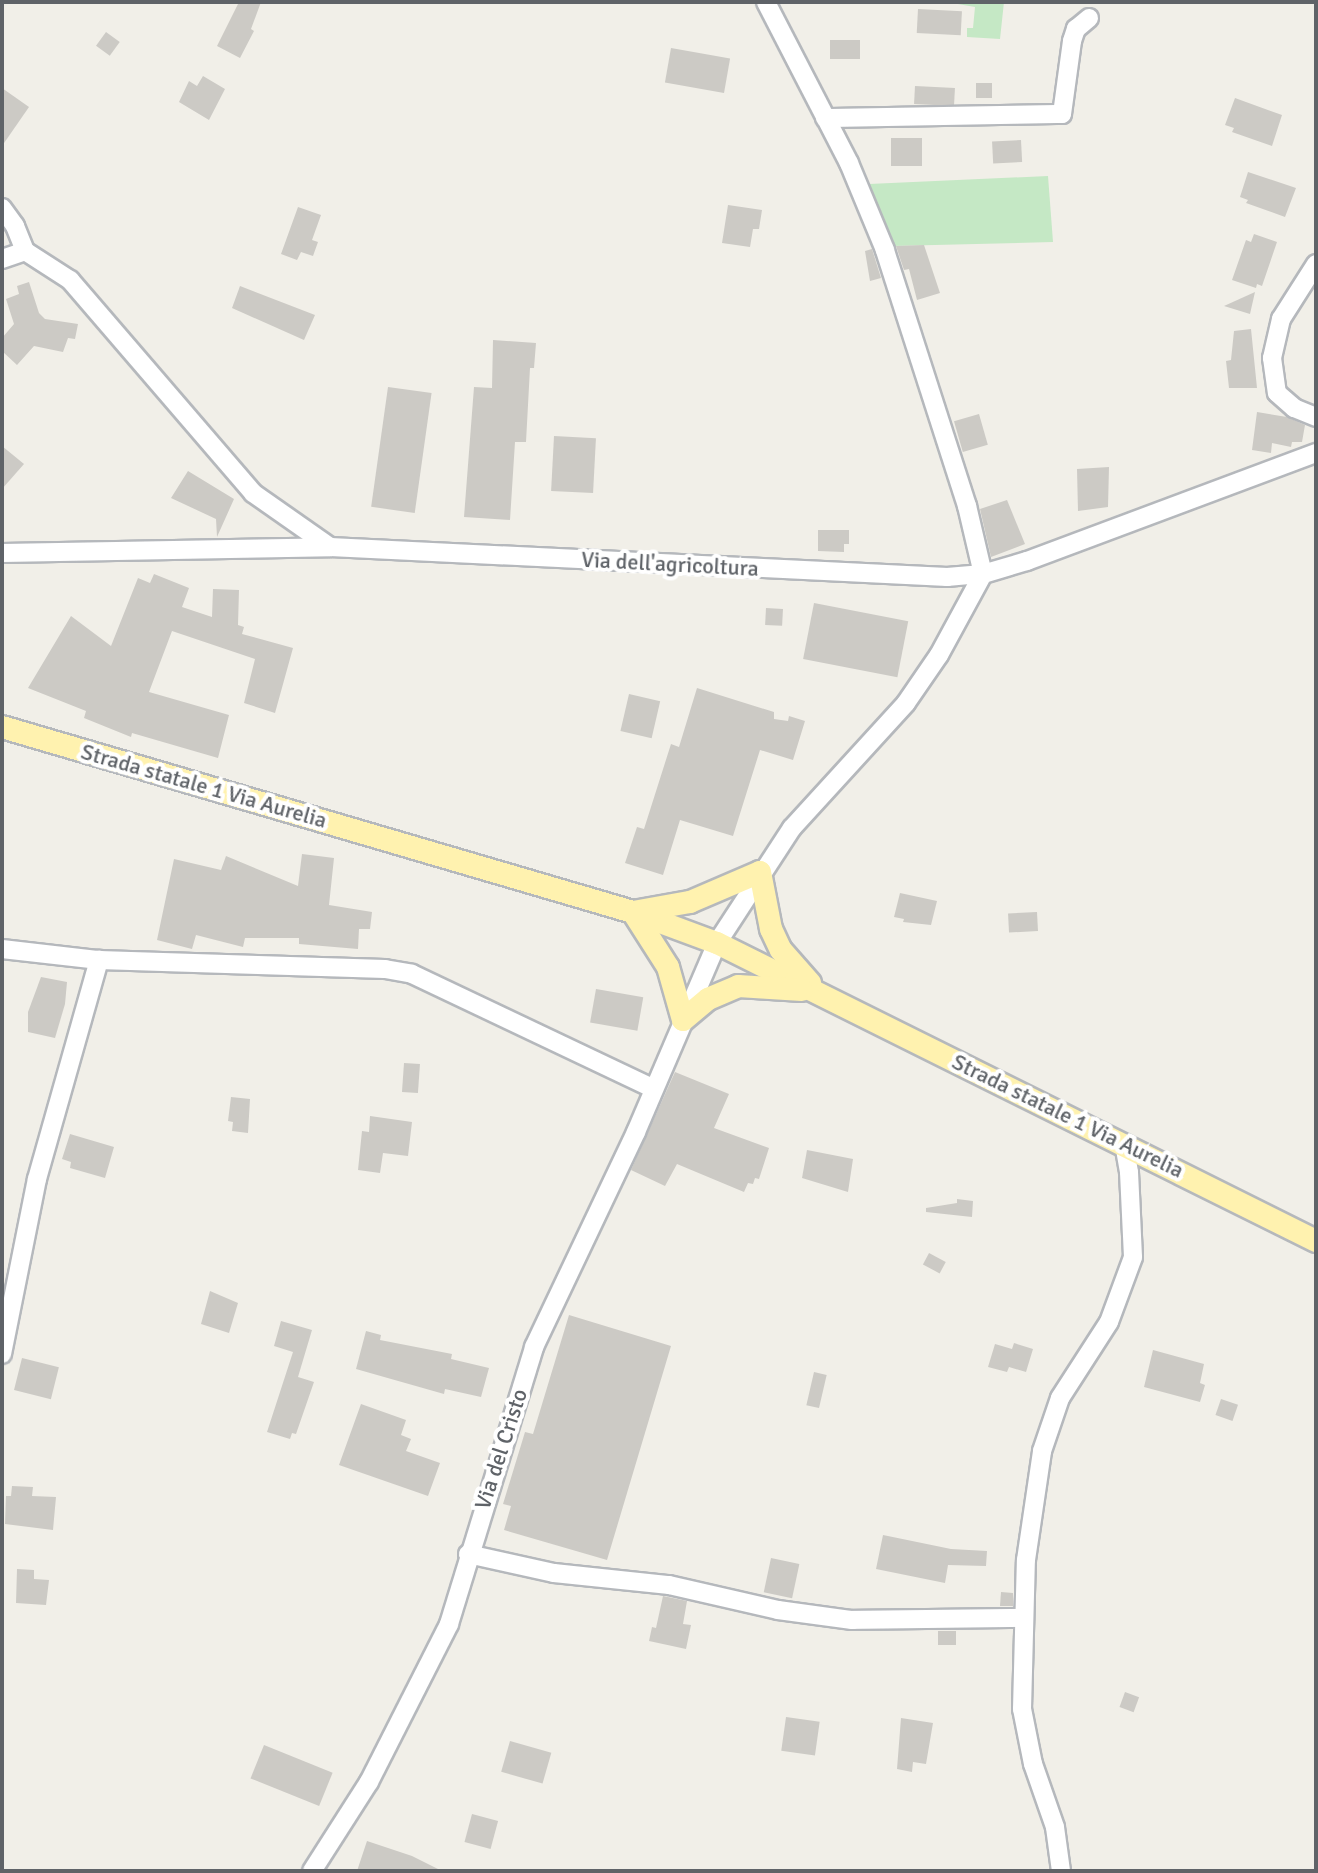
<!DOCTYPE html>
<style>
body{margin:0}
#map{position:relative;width:1318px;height:1873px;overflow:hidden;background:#f1efe8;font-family:Signika,sans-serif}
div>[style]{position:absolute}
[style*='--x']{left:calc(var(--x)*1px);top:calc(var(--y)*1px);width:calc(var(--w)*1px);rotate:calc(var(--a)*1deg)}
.green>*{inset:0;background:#c5e8c5}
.building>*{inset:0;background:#cccac5;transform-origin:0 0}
.roads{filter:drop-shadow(2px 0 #b5b8bc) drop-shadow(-2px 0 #b5b8bc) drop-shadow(0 2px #b5b8bc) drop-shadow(0 -2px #b5b8bc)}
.minor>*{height:18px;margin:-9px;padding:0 9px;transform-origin:9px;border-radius:9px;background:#fff}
.major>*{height:22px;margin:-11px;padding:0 11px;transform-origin:11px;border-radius:11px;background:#fff2af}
span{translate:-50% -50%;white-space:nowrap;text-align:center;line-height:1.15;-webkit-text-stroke:8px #fff;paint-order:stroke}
.street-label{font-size:22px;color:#5f6368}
.frame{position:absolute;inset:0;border:4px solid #5f6368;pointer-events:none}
</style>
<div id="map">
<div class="green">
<div style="clip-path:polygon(1004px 2px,1000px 39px,967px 37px,967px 28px,973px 28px,975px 7px,952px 3px)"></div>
<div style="clip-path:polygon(1048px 176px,1053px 242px,893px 246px,869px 184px)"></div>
</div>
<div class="building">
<div style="clip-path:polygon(239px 2px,261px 2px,251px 29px,254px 31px,240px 58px,217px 46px)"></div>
<div style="left:918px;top:9px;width:44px;height:24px;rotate:3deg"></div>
<div style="left:106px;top:32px;width:17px;height:17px;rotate:36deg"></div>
<div style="left:830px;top:40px;width:30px;height:19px"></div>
<div style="left:671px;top:48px;width:60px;height:35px;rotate:10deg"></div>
<div style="clip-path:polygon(203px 76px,225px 89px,209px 120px,179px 102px,189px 81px,197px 86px)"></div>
<div style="left:976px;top:83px;width:16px;height:15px"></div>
<div style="left:915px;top:86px;width:40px;height:18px;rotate:3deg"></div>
<div style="clip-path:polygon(2px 88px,29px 107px,2px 146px)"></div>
<div style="clip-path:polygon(1235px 98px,1282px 115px,1272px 146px,1232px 132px,1234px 128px,1225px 125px)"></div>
<div style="left:891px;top:138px;width:31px;height:28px"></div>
<div style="left:1021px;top:140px;width:22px;height:29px;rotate:87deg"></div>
<div style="clip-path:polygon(1248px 172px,1296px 188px,1285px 217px,1246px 203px,1248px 200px,1240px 197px)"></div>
<div style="clip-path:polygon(728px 205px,762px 210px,759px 229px,753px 229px,750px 247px,722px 243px)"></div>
<div style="clip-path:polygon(298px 207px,321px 215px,312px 240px,318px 242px,313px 256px,301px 252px,297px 260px,281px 254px)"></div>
<div style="clip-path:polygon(1254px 234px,1277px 242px,1262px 286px,1257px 284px,1256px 288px,1232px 280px,1246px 240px,1251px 242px)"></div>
<div style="clip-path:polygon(924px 245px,940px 293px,917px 300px,909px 269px,904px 270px,896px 246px)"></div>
<div style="clip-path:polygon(872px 249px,881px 278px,870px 281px,865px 251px)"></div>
<div style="clip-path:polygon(29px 282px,39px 313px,45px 319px,78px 324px,75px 339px,68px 338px,63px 352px,34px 346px,17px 365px,2px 351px,2px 338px,14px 324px,6px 299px,19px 294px,17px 286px)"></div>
<div style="clip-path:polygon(240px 286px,315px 315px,304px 340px,232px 308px)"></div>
<div style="clip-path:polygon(1255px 292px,1250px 314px,1224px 306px)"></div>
<div style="clip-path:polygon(1251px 329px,1257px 388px,1229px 388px,1226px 361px,1231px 360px,1234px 331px)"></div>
<div style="clip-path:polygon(493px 340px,536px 343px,534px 368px,530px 368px,526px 442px,515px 442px,510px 520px,464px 517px,474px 387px,492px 388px)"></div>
<div style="left:388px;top:387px;width:44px;height:121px;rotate:8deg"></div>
<div style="clip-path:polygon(1257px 412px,1287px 417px,1305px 425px,1302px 442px,1292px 442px,1291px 447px,1272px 443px,1271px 453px,1252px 450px)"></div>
<div style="left:979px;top:414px;width:32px;height:26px;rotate:74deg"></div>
<div style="left:554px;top:436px;width:42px;height:55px;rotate:3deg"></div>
<div style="clip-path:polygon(2px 446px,24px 464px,2px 489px)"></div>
<div style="clip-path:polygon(1109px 467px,1108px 507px,1078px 511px,1077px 469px)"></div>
<div style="clip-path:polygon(188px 471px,234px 499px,217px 537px,216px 519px,171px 498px)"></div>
<div style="clip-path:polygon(1007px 500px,1025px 544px,991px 557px,980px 509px)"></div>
<div style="clip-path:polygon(818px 530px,849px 530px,849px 544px,844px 544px,844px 552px,818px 551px)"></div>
<div style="clip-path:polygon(154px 574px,189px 588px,182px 607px,212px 617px,213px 589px,239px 590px,238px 625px,244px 627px,242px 634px,293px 648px,275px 713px,244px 703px,255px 659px,172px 631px,149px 692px,229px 715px,218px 758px,132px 733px,131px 737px,84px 718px,86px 711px,28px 688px,71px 616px,111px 646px,138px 578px,150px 583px)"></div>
<div style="left:814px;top:603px;width:96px;height:57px;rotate:11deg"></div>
<div style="left:766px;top:608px;width:17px;height:17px;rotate:3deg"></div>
<div style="clip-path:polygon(697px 688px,774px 712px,774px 719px,788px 721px,789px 716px,805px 721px,793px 760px,760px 750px,733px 836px,680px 820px,663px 875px,625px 863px,637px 827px,644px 829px,671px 744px,679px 747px)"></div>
<div style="left:629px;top:694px;width:32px;height:38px;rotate:13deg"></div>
<div style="clip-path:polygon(302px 854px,334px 858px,329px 905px,372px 912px,370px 929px,359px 929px,358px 949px,299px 944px,299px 938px,245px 938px,243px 947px,196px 935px,192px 949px,157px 940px,174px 859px,221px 870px,226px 856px,298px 886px)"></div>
<div style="clip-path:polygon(900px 893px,937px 901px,931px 925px,903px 922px,904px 919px,894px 917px)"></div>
<div style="left:1037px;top:912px;width:19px;height:29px;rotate:87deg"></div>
<div style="clip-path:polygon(41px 977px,67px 982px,65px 1004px,55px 1038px,28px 1032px,28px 1012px)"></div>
<div style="left:596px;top:989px;width:48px;height:34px;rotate:10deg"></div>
<div style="left:404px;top:1063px;width:16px;height:29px;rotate:4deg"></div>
<div style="clip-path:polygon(675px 1072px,729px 1094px,714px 1128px,769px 1148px,759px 1179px,755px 1178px,753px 1184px,748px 1183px,744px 1192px,677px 1164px,665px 1186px,631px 1170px)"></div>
<div style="clip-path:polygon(231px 1097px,250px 1099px,248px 1133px,232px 1131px,233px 1122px,228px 1121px)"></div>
<div style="clip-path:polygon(370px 1116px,412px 1122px,408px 1156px,383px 1153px,380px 1173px,358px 1170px,362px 1131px,369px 1132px)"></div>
<div style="clip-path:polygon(70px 1134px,114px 1147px,105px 1178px,70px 1168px,71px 1162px,62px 1159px)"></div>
<div style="clip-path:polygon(807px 1150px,853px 1159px,848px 1192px,802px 1178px)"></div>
<div style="clip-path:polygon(957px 1199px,973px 1201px,972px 1217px,926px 1212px,926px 1208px,957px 1203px)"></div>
<div style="left:929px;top:1253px;width:19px;height:13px;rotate:28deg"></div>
<div style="clip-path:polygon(210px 1291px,238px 1303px,229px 1333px,201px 1324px)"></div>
<div style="clip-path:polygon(569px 1315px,671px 1346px,607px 1560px,504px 1530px,511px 1506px,503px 1504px,525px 1432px,533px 1434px)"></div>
<div style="clip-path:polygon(281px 1321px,312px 1330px,298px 1377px,314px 1382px,296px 1434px,292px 1433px,290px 1439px,267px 1432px,293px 1352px,274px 1346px)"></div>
<div style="clip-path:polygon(366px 1331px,381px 1335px,380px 1340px,452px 1354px,451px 1359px,489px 1368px,481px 1397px,445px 1389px,444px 1394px,356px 1369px)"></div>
<div style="clip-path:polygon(1014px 1343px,1033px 1349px,1026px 1372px,1009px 1367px,1007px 1372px,988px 1367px,995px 1344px,1012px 1349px)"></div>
<div style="clip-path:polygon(1153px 1350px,1204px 1364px,1200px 1383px,1205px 1385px,1200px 1402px,1144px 1387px)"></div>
<div style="left:22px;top:1358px;width:38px;height:33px;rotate:14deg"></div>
<div style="left:814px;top:1372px;width:13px;height:34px;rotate:13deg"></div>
<div style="left:1221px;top:1399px;width:18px;height:17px;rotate:19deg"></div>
<div style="clip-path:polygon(361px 1404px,406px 1420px,401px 1435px,411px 1439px,406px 1451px,440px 1463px,428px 1496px,339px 1465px)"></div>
<div style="clip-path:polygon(12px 1486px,33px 1487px,32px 1496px,56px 1497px,53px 1530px,5px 1524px,6px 1496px,11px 1496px)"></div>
<div style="clip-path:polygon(883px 1535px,951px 1549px,987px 1551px,986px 1566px,948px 1565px,945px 1583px,876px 1569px)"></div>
<div style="left:771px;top:1558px;width:29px;height:35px;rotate:12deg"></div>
<div style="clip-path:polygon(17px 1569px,34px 1570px,34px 1579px,49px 1580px,46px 1605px,16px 1603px)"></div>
<div style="clip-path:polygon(1001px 1592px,1013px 1593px,1013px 1606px,1000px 1606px)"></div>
<div style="clip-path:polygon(663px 1596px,687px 1601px,683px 1624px,691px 1625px,686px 1649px,649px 1641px,652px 1627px,656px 1628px)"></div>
<div style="left:938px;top:1631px;width:18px;height:14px"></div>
<div style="left:1125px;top:1692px;width:15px;height:16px;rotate:20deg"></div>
<div style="left:786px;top:1717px;width:34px;height:34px;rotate:8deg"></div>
<div style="clip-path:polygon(901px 1718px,933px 1723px,926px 1764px,913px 1762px,912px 1772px,897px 1769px)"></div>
<div style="left:510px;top:1741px;width:43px;height:32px;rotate:16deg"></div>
<div style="left:264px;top:1745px;width:74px;height:36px;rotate:22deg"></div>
<div style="left:472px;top:1814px;width:27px;height:29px;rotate:15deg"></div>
<div style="clip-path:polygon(367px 1841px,412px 1856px,442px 1871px,357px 1871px)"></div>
</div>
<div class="roads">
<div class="minor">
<div style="--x:825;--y:118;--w:237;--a:-1"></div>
<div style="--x:1062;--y:114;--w:74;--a:-82.2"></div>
<div style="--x:1072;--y:41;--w:13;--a:-72"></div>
<div style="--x:1076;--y:29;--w:17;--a:-40"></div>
<div style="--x:2;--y:208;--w:22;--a:54"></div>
<div style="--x:15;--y:226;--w:27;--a:68"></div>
<div style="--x:25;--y:251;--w:54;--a:32.8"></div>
<div style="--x:70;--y:280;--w:281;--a:49.3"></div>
<div style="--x:253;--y:493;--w:94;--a:35"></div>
<div style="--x:2;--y:259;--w:24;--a:-19"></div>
<div style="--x:1316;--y:264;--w:65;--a:122.5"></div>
<div style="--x:1281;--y:319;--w:40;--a:103"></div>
<div style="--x:1272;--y:358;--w:35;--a:82"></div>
<div style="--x:1277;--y:393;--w:23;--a:41"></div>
<div style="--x:1294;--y:408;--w:24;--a:22"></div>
<div style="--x:2;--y:553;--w:328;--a:-1"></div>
<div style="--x:330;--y:547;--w:618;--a:2.78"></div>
<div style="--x:947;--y:577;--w:36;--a:-5"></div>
<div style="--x:983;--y:574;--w:46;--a:-16.5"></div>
<div style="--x:1027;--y:561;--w:309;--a:-20.5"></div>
<div style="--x:2;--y:949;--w:98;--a:6.5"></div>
<div style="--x:99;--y:960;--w:286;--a:1.8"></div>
<div style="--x:385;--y:969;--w:27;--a:10"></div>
<div style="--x:412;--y:974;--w:266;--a:25.4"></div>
<div style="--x:2;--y:1354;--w:178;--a:-78.7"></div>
<div style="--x:37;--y:1179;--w:228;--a:-74.2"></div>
<div style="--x:468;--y:1554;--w:88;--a:12.5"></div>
<div style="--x:554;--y:1573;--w:116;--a:6"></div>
<div style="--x:669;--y:1585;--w:112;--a:12.9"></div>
<div style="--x:778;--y:1610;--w:75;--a:7.7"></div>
<div style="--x:852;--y:1620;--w:170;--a:-0.7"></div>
<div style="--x:312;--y:1871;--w:106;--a:-57.4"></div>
<div style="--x:369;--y:1782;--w:177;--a:-63.1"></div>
<div style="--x:449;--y:1624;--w:290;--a:-72.9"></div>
<div style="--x:534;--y:1347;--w:238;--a:-64.6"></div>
<div style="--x:636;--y:1132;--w:206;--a:-66.8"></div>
<div style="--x:717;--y:943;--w:137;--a:-56.9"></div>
<div style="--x:792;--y:828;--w:169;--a:-47.6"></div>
<div style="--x:906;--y:703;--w:58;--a:-55.5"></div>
<div style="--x:939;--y:655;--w:92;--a:-61.5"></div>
<div style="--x:983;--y:574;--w:70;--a:-103.2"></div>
<div style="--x:967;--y:506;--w:269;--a:-107.8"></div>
<div style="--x:885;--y:250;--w:94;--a:-112.5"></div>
<div style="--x:849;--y:163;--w:181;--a:-117.3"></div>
<div style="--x:1061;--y:1871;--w:44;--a:-97.8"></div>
<div style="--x:1055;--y:1827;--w:67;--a:-109.2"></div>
<div style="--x:1033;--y:1764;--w:56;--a:-101.3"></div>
<div style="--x:1022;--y:1709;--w:149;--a:-88.5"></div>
<div style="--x:1026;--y:1560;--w:110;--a:-81.6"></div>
<div style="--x:1042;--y:1451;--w:56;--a:-71.2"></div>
<div style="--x:1060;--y:1398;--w:90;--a:-57.2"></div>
<div style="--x:1109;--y:1322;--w:69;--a:-69.7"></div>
<div style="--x:1133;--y:1257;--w:85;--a:-92.7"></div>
<div style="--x:1129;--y:1172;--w:29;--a:-100"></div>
</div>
<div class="major">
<div style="--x:2;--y:727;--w:658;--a:16.34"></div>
<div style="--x:633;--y:912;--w:90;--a:20.3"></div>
<div style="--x:717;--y:943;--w:669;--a:26.45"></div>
<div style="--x:633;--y:912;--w:58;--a:-10"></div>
<div style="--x:690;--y:902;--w:76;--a:-23.2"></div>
<div style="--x:760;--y:872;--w:58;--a:79.1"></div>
<div style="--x:771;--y:929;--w:23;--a:65"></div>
<div style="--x:781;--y:950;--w:44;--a:48.7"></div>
<div style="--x:633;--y:912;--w:65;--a:57.5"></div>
<div style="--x:668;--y:967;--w:55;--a:74.2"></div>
<div style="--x:683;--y:1020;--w:33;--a:-40"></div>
<div style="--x:708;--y:999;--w:33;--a:-23"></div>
<div style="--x:738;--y:986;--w:64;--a:3.6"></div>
</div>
</div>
<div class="street-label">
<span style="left:670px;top:564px;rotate:3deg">Via dell'agricoltura</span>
<span style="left:204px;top:786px;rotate:16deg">Strada statale 1 Via Aurelia</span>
<span style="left:1068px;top:1116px;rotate:26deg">Strada statale 1 Via Aurelia</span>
<span style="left:501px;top:1449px;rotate:-72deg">Via del Cristo</span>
</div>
<div class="frame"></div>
</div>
